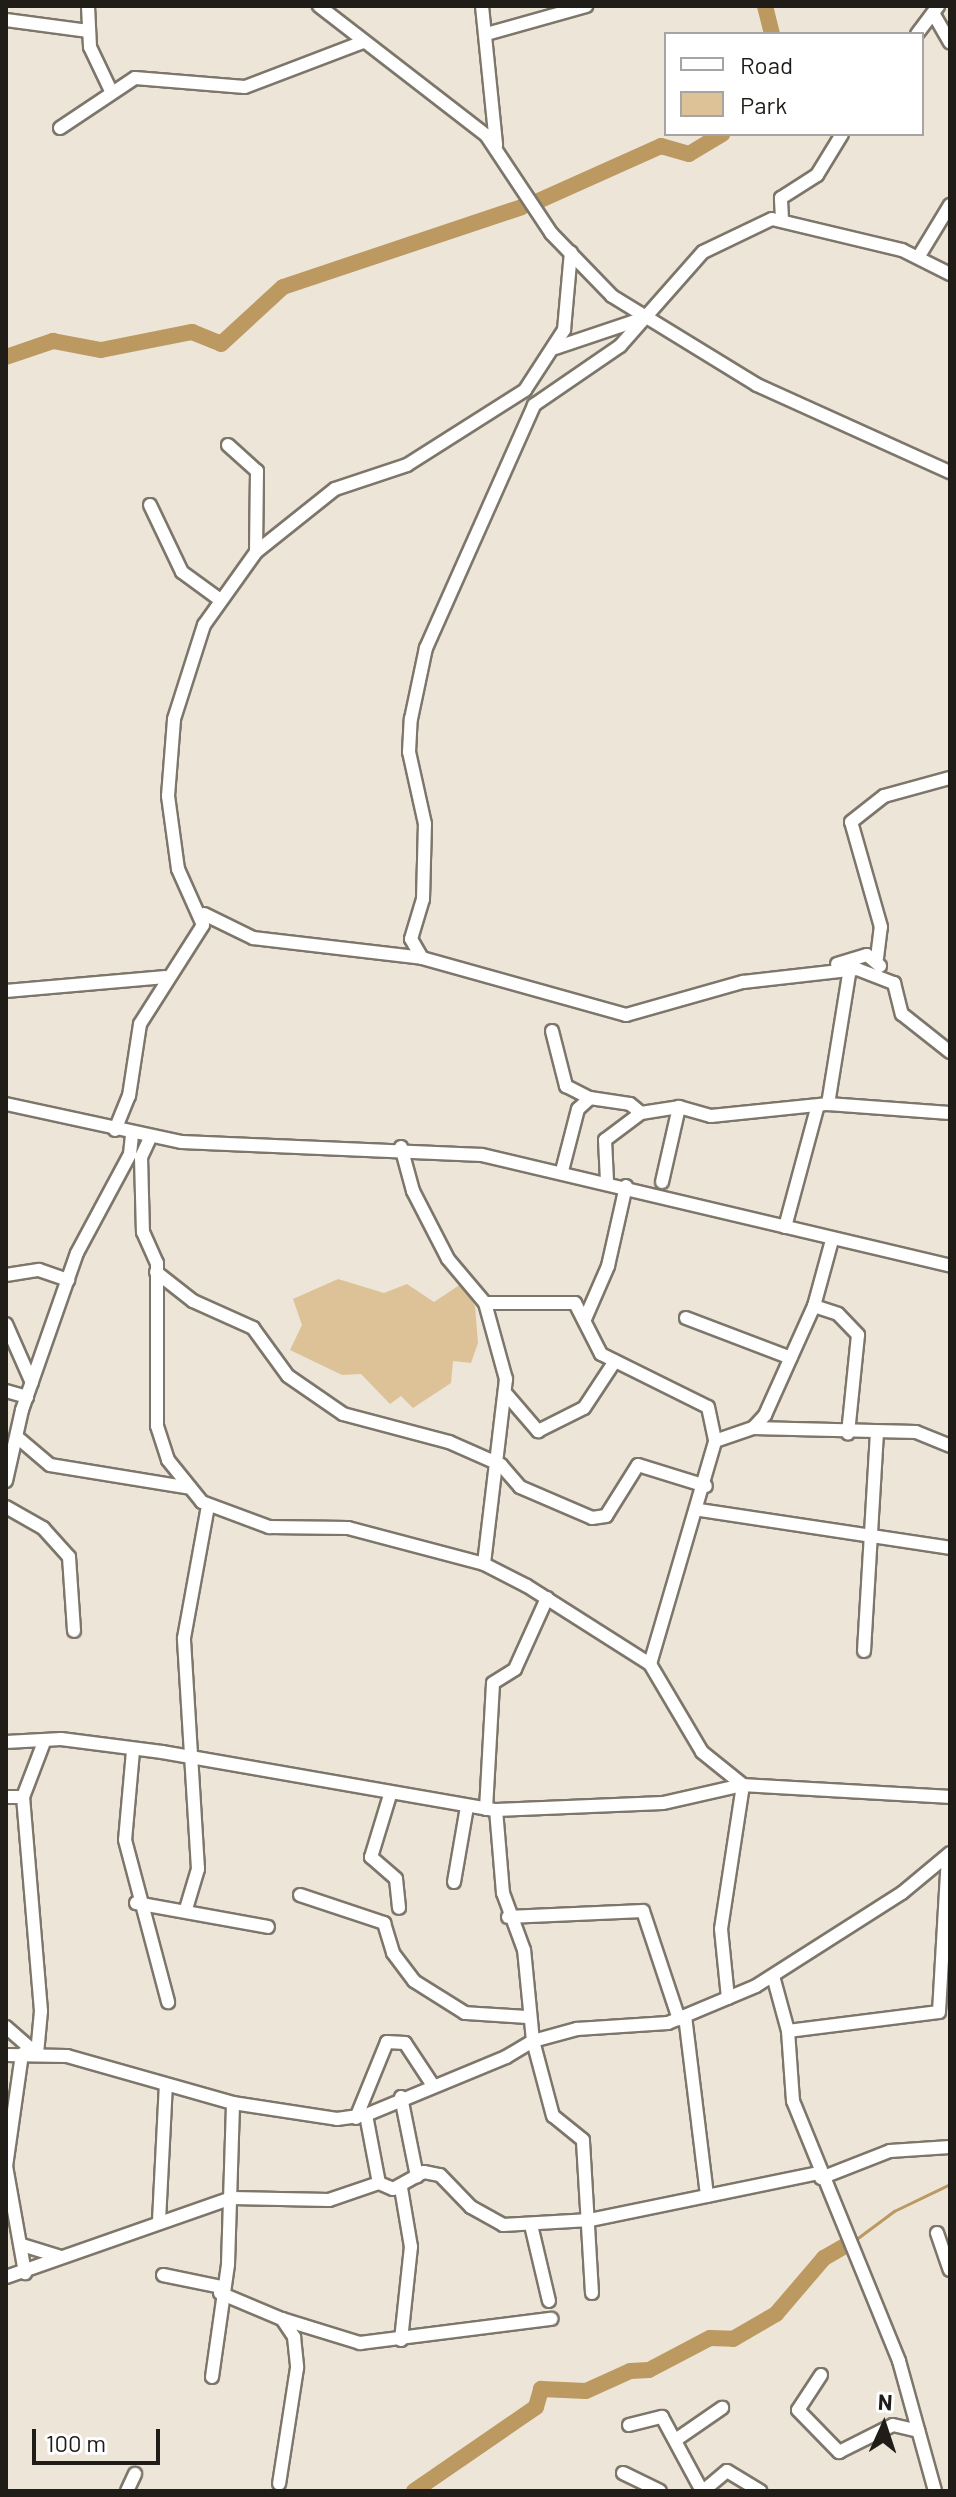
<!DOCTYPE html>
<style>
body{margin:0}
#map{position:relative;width:956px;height:2497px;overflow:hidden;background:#ede5d8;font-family:Barlow,sans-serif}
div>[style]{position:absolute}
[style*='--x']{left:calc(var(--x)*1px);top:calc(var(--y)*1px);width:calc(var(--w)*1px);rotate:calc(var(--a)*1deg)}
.green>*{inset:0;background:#ddc297}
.stream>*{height:3px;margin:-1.5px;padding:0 1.5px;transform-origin:1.5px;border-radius:1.5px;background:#bb9960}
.river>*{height:16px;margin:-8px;padding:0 8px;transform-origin:8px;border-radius:8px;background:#bb9960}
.roads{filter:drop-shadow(2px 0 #7d766a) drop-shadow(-2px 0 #7d766a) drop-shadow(0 2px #7d766a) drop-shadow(0 -2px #7d766a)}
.minor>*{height:12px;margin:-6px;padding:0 6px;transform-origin:6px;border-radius:6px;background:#fff}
span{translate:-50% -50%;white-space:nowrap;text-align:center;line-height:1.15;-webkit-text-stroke:6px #fff;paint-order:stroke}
.frame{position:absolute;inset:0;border:8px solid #201d19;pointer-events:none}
.legend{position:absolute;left:664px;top:32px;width:260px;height:104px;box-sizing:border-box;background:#fff;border:2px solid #a6a5a3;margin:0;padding:10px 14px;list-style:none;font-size:24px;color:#201d19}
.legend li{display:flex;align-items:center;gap:16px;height:40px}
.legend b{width:40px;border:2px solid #a6a5a3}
.north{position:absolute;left:844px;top:2385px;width:80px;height:80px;-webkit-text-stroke:6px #fff;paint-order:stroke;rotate:3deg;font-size:22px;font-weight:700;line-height:32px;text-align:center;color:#201d19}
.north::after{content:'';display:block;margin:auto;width:28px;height:36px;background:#201d19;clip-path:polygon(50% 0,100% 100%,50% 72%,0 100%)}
.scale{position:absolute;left:32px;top:2429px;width:128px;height:36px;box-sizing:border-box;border:4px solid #201d19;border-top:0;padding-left:10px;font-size:24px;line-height:28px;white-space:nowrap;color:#201d19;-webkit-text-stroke:6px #fff;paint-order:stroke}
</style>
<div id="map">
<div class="green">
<div style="clip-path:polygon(338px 1279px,384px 1293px,407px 1284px,434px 1302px,461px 1284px,475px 1306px,478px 1343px,471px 1363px,453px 1361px,451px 1383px,413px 1408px,401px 1396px,390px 1404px,361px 1374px,342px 1375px,290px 1350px,302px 1325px,293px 1299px)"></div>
</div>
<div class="stream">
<div style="--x:855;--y:2240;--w:49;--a:-36.6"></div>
<div style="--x:894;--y:2211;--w:62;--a:-25.7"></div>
</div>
<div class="river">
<div style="--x:765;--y:6;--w:29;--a:76"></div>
<div style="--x:536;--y:202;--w:137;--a:-24.1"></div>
<div style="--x:661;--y:146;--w:29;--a:16"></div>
<div style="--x:689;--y:154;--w:39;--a:-31"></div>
<div style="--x:6;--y:357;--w:50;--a:-18.8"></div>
<div style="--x:53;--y:341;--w:49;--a:10.6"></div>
<div style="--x:101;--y:350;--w:93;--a:-11.2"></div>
<div style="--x:192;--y:332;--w:31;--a:22"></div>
<div style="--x:221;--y:344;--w:84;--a:-42.6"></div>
<div style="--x:283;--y:287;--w:252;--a:-18.5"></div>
<div style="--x:414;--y:2491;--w:148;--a:-34.5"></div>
<div style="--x:536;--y:2407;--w:19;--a:-74"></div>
<div style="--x:541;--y:2389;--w:45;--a:2.5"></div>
<div style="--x:586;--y:2391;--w:48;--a:-24.4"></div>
<div style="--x:630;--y:2371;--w:19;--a:-3"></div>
<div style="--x:649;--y:2370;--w:69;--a:-27.7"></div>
<div style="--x:710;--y:2338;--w:23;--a:2"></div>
<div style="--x:733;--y:2339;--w:50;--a:-30.2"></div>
<div style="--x:776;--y:2314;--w:74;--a:-49.4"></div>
<div style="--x:824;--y:2258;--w:28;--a:-30"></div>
</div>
<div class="roads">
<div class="minor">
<div style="--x:88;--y:6;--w:41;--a:87.2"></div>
<div style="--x:90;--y:47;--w:49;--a:64.5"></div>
<div style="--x:319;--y:6;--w:211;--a:37.7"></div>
<div style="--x:486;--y:135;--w:118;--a:56.4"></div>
<div style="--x:551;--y:233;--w:88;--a:45.9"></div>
<div style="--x:612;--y:296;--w:170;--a:31.5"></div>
<div style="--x:757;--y:385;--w:212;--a:24.3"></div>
<div style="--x:482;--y:6;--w:140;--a:84.2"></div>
<div style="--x:933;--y:13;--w:34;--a:60"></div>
<div style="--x:6;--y:20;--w:83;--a:7.6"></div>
<div style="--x:490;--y:33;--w:100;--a:-15.7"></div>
<div style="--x:917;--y:34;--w:35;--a:-53"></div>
<div style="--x:60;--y:128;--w:90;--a:-33.7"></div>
<div style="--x:135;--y:78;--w:110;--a:4.7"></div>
<div style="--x:245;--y:87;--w:126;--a:-20.9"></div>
<div style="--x:782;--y:219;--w:21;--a:-93"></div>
<div style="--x:781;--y:198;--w:43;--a:-32.6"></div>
<div style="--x:817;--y:175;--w:48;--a:-58.6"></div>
<div style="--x:919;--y:256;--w:60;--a:-58.7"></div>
<div style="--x:555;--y:348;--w:91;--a:-18.6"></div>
<div style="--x:228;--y:445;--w:39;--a:42"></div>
<div style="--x:257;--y:471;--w:81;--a:90.7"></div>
<div style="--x:150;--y:505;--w:74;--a:64.5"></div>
<div style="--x:182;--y:572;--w:46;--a:36.1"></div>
<div style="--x:204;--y:914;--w:55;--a:26.1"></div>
<div style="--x:253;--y:938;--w:170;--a:6.7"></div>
<div style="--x:422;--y:958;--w:212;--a:15.6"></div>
<div style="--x:626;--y:1015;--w:122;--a:-15.8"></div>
<div style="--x:743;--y:982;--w:115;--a:-6.5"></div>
<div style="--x:857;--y:969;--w:40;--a:21"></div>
<div style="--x:894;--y:983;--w:32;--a:76"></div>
<div style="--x:902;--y:1014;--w:61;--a:38.4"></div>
<div style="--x:422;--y:958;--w:22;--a:-120"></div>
<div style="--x:411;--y:939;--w:42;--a:-73.3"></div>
<div style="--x:423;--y:899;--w:75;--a:-88.5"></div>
<div style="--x:425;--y:824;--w:74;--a:-102.5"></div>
<div style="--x:409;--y:752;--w:33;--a:-87"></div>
<div style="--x:411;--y:719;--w:73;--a:-78.1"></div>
<div style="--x:426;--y:648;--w:266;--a:-66"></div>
<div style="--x:534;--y:405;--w:104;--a:-34.5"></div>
<div style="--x:620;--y:346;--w:125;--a:-48.6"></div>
<div style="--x:703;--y:252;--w:76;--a:-25.6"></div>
<div style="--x:772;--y:219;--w:134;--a:13.4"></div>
<div style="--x:902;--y:250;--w:54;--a:26.6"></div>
<div style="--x:877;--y:958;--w:31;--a:-83"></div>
<div style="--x:881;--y:927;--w:109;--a:-105.9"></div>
<div style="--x:851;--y:822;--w:42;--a:-38.2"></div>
<div style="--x:884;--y:796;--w:68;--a:-15.3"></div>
<div style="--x:837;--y:964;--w:31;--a:-17"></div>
<div style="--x:867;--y:955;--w:17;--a:40"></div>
<div style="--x:6;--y:991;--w:160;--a:-5"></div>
<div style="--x:552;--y:1031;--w:57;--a:75.7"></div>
<div style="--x:566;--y:1086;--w:27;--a:27"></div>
<div style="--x:590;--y:1098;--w:16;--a:137"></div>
<div style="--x:578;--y:1109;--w:64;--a:104.5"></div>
<div style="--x:590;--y:1098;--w:40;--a:8.5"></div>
<div style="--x:630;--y:1104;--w:14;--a:39"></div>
<div style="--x:641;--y:1113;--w:45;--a:143.1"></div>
<div style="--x:605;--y:1140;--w:41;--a:87.2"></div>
<div style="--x:6;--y:1104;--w:180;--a:12.2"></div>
<div style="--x:182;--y:1142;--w:300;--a:2.5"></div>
<div style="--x:482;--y:1155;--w:481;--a:13.3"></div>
<div style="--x:828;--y:1104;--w:138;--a:-80.8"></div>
<div style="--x:641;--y:1113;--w:38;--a:-9"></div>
<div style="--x:679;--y:1107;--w:33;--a:16"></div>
<div style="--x:711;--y:1116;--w:118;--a:-5.9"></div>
<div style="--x:828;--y:1104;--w:122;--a:4.2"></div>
<div style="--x:115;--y:1130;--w:37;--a:-68"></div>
<div style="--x:129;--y:1096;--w:73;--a:-81.3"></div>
<div style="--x:140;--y:1024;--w:117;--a:-57.5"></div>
<div style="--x:203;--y:925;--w:61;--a:-114.1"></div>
<div style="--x:178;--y:869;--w:74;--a:-97.8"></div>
<div style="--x:168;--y:796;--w:77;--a:-85.5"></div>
<div style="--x:174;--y:719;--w:99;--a:-72.3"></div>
<div style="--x:204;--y:625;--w:90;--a:-54.5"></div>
<div style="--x:256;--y:552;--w:101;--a:-38.6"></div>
<div style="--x:335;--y:489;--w:76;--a:-18.4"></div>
<div style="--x:407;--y:465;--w:140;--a:-32.4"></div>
<div style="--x:525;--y:390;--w:72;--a:-57"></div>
<div style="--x:564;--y:330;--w:78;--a:-84.9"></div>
<div style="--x:150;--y:1138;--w:21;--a:115"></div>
<div style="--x:141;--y:1157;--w:75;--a:88.5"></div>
<div style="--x:143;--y:1232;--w:34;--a:66"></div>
<div style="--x:157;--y:1263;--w:163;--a:90"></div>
<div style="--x:157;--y:1426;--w:36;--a:72"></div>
<div style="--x:168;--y:1460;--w:54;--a:51"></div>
<div style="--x:202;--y:1502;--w:72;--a:20.5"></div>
<div style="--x:269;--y:1527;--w:79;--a:0.7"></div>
<div style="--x:348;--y:1528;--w:141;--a:14.8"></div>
<div style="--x:484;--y:1564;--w:48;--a:27.1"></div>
<div style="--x:527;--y:1586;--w:146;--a:32.4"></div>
<div style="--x:650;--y:1664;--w:102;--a:59.4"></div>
<div style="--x:702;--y:1752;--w:53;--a:38.8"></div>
<div style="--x:743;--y:1785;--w:207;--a:3.3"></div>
<div style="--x:401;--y:1147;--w:46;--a:74.7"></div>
<div style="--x:413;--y:1191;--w:76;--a:62.8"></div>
<div style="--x:448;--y:1259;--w:57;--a:49.9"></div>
<div style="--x:485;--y:1303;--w:79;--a:74.6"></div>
<div style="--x:506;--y:1379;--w:186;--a:96.8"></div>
<div style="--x:662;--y:1182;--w:77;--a:-77.2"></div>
<div style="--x:785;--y:1227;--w:123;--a:-74.9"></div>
<div style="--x:156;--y:1272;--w:47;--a:38.1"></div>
<div style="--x:193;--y:1301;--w:66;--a:24.2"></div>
<div style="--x:253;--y:1328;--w:59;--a:53.9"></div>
<div style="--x:288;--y:1376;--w:67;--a:34.6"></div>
<div style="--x:343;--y:1414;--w:110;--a:14.8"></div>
<div style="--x:449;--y:1442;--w:57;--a:23.9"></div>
<div style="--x:501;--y:1465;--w:29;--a:49"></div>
<div style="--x:520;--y:1487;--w:78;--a:23.3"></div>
<div style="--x:592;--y:1518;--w:14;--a:-8"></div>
<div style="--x:606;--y:1516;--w:60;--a:-57.9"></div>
<div style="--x:638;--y:1465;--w:71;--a:17.2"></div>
<div style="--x:6;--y:1275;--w:33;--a:-9"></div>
<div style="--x:39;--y:1270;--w:31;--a:19"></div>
<div style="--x:485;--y:1303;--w:90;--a:0"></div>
<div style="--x:575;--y:1303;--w:57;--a:63"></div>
<div style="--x:601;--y:1354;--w:119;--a:26.4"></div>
<div style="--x:708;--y:1407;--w:35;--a:78"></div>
<div style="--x:814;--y:1306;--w:25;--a:18"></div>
<div style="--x:838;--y:1314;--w:29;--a:46"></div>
<div style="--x:858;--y:1335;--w:99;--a:95.8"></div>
<div style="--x:686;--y:1318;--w:112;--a:20.9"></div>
<div style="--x:585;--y:1319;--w:58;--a:-66.5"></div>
<div style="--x:608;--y:1266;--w:82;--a:-77.3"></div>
<div style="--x:6;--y:1324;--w:64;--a:66.2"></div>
<div style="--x:6;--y:1391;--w:22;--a:16"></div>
<div style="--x:507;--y:1395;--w:48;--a:49.3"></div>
<div style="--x:538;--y:1431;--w:51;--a:-26.6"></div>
<div style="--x:584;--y:1408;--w:56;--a:-56.6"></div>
<div style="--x:753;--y:1428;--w:163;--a:1.4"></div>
<div style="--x:916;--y:1432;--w:37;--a:22"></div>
<div style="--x:17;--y:1437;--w:43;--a:40.3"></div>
<div style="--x:50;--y:1465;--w:142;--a:9.3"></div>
<div style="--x:6;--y:1481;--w:73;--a:-77.3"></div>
<div style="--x:22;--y:1410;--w:166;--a:-70.7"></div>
<div style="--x:77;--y:1253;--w:112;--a:-61.8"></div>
<div style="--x:130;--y:1154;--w:20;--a:-84"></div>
<div style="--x:6;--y:1507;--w:43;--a:29.6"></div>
<div style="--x:43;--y:1528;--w:39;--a:48"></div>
<div style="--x:69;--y:1557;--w:74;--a:86.1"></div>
<div style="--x:700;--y:1510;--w:253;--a:8.6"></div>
<div style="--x:864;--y:1651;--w:219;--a:-86.6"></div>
<div style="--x:650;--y:1664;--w:232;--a:-73.7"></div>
<div style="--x:715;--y:1441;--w:40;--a:-18.9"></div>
<div style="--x:753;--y:1428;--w:18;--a:-47"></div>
<div style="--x:765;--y:1415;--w:120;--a:-65.8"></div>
<div style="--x:814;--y:1306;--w:68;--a:-74.7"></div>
<div style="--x:6;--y:1742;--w:55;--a:-3.1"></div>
<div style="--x:61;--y:1739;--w:102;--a:7.3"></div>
<div style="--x:162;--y:1752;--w:339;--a:9.9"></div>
<div style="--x:496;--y:1810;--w:167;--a:-2.4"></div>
<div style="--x:663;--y:1803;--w:82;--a:-12.7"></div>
<div style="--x:133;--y:1751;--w:89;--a:95.1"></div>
<div style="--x:125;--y:1840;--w:168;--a:75.1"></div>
<div style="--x:390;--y:1795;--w:65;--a:107"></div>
<div style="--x:371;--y:1857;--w:33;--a:41"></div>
<div style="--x:396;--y:1879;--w:29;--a:84"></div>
<div style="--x:6;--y:1797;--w:17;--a:0"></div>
<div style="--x:486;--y:1809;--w:126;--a:-86.8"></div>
<div style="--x:493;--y:1683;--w:26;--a:-32"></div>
<div style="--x:515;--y:1669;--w:78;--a:-65.7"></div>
<div style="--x:454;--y:1882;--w:76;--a:-80.2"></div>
<div style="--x:300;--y:1895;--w:89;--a:18.4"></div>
<div style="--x:384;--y:1923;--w:31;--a:73"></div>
<div style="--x:393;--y:1953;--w:35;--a:53"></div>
<div style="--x:414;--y:1981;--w:60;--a:32.1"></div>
<div style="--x:465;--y:2013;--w:64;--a:3.6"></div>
<div style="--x:136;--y:1903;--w:134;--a:10.3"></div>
<div style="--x:186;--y:1909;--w:42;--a:-73.3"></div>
<div style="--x:198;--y:1869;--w:231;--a:-93.5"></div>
<div style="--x:184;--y:1638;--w:134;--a:-79.7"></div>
<div style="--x:508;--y:1917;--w:135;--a:-2.5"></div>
<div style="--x:643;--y:1911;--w:114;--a:71.6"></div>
<div style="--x:773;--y:1976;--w:57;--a:74.7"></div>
<div style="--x:788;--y:2031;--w:70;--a:85.9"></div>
<div style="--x:793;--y:2101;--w:281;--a:67.8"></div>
<div style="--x:899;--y:2361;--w:135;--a:74.5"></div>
<div style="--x:728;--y:1998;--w:69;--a:-95.8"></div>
<div style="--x:721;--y:1929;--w:146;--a:-81.3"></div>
<div style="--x:685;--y:2016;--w:181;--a:83"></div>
<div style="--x:6;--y:2027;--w:41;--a:41.1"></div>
<div style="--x:37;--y:2054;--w:43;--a:-84.7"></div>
<div style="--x:41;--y:2011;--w:215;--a:-94.8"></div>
<div style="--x:23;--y:1797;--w:59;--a:-69.1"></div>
<div style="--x:788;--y:2031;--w:152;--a:-7.2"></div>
<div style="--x:939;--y:2012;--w:157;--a:-86.7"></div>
<div style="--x:22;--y:2054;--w:113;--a:98.1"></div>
<div style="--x:6;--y:2166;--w:109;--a:79.9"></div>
<div style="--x:6;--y:2055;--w:61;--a:0.9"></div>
<div style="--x:67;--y:2056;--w:173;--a:15.8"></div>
<div style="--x:233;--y:2103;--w:105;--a:8.7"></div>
<div style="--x:337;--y:2119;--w:29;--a:-8"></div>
<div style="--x:366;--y:2115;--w:152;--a:-22.5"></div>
<div style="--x:506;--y:2057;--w:31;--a:-31"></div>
<div style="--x:533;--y:2041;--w:91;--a:-95.6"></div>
<div style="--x:524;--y:1950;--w:61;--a:-110.2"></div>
<div style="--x:503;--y:1893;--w:83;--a:-94.8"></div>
<div style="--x:401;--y:2097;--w:81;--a:78.6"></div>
<div style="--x:366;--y:2115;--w:69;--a:79.2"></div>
<div style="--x:379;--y:2183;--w:15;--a:23"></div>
<div style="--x:393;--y:2189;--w:35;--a:-29"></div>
<div style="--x:424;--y:2172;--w:16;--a:11"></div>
<div style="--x:440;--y:2175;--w:45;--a:45.9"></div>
<div style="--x:471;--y:2207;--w:37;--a:29"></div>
<div style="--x:503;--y:2225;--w:87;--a:-3.3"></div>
<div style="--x:590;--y:2220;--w:234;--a:-11.6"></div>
<div style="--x:356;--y:2118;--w:82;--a:-67.8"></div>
<div style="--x:387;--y:2042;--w:18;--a:3"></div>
<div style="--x:405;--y:2043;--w:49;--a:56.6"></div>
<div style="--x:821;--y:2178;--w:74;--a:-21.4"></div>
<div style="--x:890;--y:2151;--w:60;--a:-3.8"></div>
<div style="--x:159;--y:2221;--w:136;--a:-87.1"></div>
<div style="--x:531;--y:2225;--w:78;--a:76.7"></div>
<div style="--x:937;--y:2233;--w:39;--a:71"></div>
<div style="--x:22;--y:2245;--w:39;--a:17"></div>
<div style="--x:163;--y:2275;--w:59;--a:11.7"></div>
<div style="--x:6;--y:2277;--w:239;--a:-19.3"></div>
<div style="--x:232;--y:2198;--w:97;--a:1.2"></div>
<div style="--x:329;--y:2200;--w:53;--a:-18.8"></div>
<div style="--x:220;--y:2293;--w:67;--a:22.8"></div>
<div style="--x:282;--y:2319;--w:22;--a:56"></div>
<div style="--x:294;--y:2337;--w:31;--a:84"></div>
<div style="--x:297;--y:2368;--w:117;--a:98.8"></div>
<div style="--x:592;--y:2293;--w:153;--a:-93.4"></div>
<div style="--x:583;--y:2140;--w:38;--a:-141"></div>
<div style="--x:553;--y:2116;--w:78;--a:-104.9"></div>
<div style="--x:533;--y:2041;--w:46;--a:-15.3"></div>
<div style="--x:577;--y:2029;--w:91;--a:-3.8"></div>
<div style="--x:668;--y:2023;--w:95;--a:-22.8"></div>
<div style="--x:756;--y:1986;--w:173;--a:-32.5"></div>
<div style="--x:902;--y:1893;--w:62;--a:-39.8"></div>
<div style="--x:282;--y:2319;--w:82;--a:17.1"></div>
<div style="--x:360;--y:2343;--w:193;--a:-7.2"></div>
<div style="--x:401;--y:2340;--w:94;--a:-83.9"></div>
<div style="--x:411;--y:2247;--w:60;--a:-99.6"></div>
<div style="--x:821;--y:2375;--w:42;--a:123.3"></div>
<div style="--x:798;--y:2410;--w:59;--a:45.7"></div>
<div style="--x:839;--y:2452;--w:60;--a:-26.6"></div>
<div style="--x:893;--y:2425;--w:26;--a:13"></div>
<div style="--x:212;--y:2377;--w:114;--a:-81.9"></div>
<div style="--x:228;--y:2264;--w:161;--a:-88.2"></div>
<div style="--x:629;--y:2425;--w:34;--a:-14"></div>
<div style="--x:662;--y:2417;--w:84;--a:61.6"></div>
<div style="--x:677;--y:2439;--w:55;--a:-34.6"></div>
<div style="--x:623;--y:2473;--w:41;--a:25.9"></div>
<div style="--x:127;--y:2491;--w:19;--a:-65"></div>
<div style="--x:703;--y:2491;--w:31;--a:-40"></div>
<div style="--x:727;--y:2471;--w:39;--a:31"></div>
</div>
</div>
<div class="frame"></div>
<ul class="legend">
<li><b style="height:10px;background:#fff"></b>Road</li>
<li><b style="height:22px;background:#ddc297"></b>Park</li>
</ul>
<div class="north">N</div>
<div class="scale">100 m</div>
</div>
